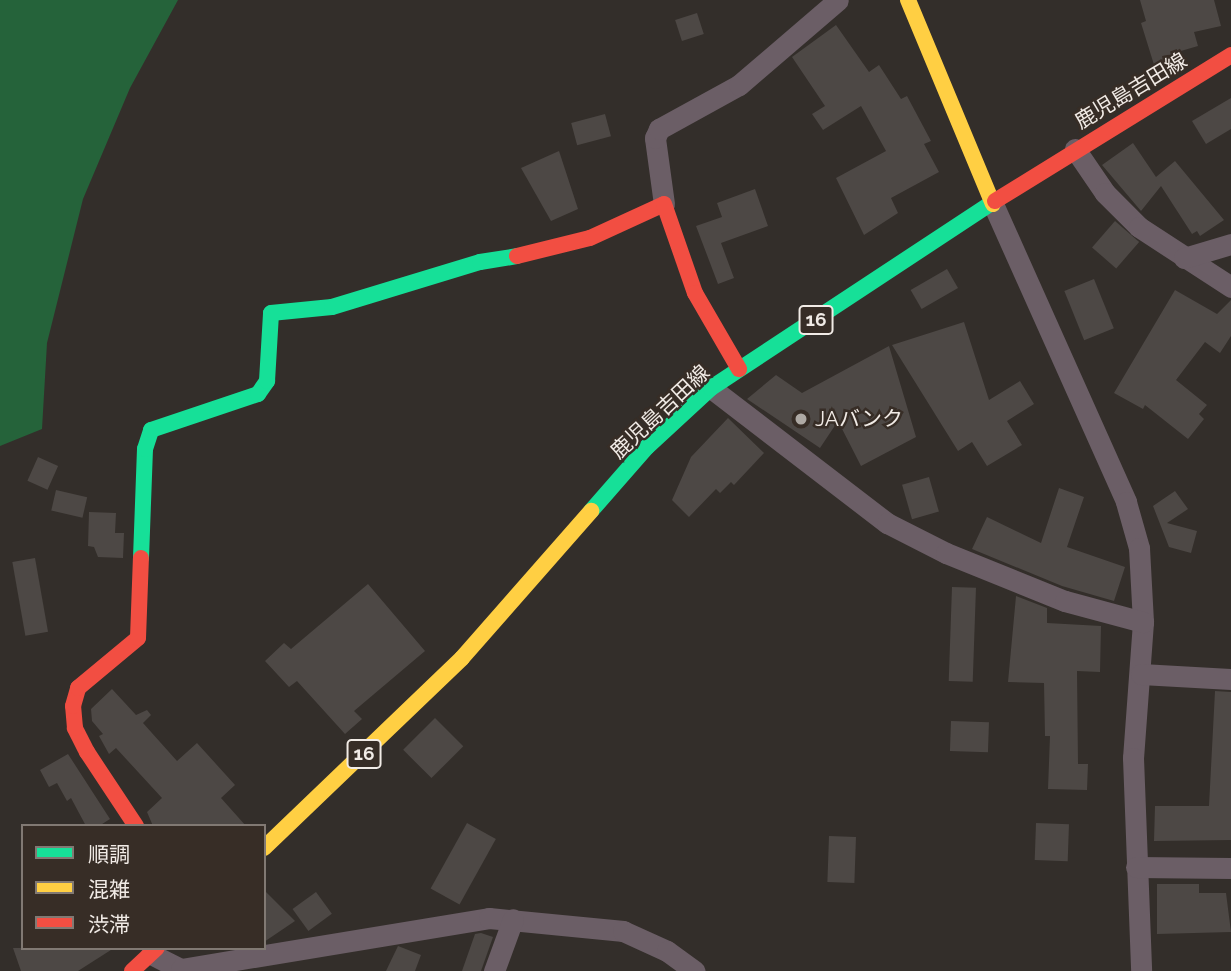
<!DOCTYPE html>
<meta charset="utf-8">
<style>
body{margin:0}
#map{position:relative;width:1231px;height:971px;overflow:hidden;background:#332e2a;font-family:Raleway,"Noto Sans JP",sans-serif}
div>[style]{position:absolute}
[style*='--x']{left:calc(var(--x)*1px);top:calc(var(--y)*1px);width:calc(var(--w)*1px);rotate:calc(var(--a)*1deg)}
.forest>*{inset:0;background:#25633a}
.building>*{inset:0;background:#4d4845;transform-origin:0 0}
.street>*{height:21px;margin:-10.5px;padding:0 10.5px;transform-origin:10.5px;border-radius:10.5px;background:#6b5e66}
.fast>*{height:16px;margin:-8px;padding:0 8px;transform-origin:8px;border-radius:8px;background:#16e098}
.slow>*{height:16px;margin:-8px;padding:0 8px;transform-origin:8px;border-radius:8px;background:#ffcf43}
.jam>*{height:16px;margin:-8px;padding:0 8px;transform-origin:8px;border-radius:8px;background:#f24e42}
.dots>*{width:19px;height:19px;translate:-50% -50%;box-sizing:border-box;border:4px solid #372d26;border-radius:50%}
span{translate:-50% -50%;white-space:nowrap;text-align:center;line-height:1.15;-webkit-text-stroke:5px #372d26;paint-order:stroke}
.shield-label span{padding:2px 5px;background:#372d26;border:2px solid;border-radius:5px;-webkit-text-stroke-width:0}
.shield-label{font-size:19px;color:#f1ebe6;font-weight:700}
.street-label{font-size:21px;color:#f1ebe6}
.poi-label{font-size:21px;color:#f1ebe6}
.left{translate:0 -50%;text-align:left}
.legend{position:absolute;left:21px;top:824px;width:245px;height:126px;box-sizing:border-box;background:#372d26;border:2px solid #817973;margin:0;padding:9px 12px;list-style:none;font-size:21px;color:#f1ebe6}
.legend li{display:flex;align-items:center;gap:14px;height:35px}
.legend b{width:35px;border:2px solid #817973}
</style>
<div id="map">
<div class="forest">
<div style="clip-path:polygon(0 0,178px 0,130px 88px,83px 199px,47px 343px,42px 429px,0 446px)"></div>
</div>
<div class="building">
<div style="clip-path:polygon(1140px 0,1214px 0,1221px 26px,1194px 32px,1198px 46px,1174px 53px,1175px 57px,1155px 68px,1141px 23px,1146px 21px)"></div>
<div style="left:697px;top:13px;width:22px;height:23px;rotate:72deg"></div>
<div style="clip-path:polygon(836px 25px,869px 72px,879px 65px,901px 99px,907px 96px,931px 141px,924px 144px,939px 172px,891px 198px,898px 213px,864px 235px,836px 178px,886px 151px,861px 106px,823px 130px,812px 114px,825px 106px,792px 57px)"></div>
<div style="clip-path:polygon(1231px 98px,1231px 129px,1206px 144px,1192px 121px)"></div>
<div style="left:605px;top:114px;width:23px;height:35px;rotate:75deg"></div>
<div style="clip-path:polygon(1133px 143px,1156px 177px,1175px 161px,1224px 220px,1200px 236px,1197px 231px,1192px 234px,1161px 186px,1141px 211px,1102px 165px)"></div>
<div style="clip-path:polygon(559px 151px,578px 209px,551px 221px,521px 168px)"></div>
<div style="clip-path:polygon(755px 189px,768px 226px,721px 243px,734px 278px,718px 284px,696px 226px,722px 217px,717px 203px)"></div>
<div style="left:1115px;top:221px;width:32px;height:35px;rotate:41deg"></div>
<div style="left:947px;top:269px;width:22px;height:42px;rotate:60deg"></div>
<div style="left:1094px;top:279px;width:53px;height:32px;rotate:68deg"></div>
<div style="clip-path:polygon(1175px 290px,1217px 314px,1231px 300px,1231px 336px,1220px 353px,1205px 342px,1176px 380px,1207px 405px,1199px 414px,1204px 419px,1188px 439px,1145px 405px,1143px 409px,1114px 393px)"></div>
<div style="clip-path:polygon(964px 322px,989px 400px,1020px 381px,1034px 404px,1007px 421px,1022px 445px,987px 466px,972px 442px,958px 451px,892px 345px)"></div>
<div style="clip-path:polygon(889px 346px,916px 437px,861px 466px,838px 421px,820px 448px,747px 399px,776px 375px,802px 393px)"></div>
<div style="clip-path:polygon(728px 418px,764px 453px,734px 485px,731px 482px,720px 493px,716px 489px,689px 517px,672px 500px,691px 457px)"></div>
<div style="left:38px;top:457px;width:22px;height:26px;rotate:24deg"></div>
<div style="left:929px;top:477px;width:36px;height:28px;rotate:74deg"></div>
<div style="clip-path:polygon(1059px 488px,1084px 497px,1067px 547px,1125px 567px,1114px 601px,1062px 586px,972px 549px,987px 517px,1041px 543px)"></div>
<div style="left:56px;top:490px;width:32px;height:21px;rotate:13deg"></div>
<div style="clip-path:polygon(1175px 491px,1188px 509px,1167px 523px,1197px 531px,1191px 553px,1169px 547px,1153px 506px)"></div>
<div style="clip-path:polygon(89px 512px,116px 513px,115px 533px,124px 533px,123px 558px,98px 557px,94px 547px,88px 546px)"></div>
<div style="left:35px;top:558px;width:75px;height:23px;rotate:80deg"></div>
<div style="clip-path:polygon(368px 584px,425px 651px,354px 711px,362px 719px,345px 734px,297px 681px,289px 687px,265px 661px,284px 643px,291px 649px)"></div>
<div style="left:952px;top:587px;width:24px;height:94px;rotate:2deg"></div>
<div style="clip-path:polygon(1016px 596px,1047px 608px,1047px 623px,1101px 626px,1100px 672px,1077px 671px,1078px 764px,1088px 764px,1087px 790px,1048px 789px,1050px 736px,1045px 736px,1044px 683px,1008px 682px)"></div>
<div style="clip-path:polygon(112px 689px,136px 715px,147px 710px,151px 715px,143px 723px,177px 761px,197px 743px,235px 785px,221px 798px,246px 826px,153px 826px,147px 812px,162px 798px,116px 748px,109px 754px,99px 736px,103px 734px,92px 721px,91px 709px)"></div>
<div style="clip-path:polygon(1215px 691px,1231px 692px,1231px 840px,1154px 841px,1155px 806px,1209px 806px)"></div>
<div style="left:435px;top:718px;width:40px;height:45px;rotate:45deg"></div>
<div style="left:951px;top:721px;width:38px;height:30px;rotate:2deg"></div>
<div style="clip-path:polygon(68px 754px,110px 819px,99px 826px,86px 826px,71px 798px,67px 801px,57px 783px,49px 787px,40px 770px)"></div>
<div style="left:467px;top:823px;width:33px;height:75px;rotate:29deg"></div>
<div style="left:1036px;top:823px;width:33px;height:37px;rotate:2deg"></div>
<div style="left:829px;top:836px;width:27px;height:46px;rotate:2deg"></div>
<div style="clip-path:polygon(1157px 884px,1199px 884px,1199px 893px,1226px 893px,1231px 932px,1157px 934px)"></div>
<div style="clip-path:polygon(264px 890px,295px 921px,264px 942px)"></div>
<div style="left:316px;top:892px;width:27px;height:29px;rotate:54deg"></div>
<div style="clip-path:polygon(481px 933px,493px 937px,481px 971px,462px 971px,475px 934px)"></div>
<div style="clip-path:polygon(398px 946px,421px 955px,415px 971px,386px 971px)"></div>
<div style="clip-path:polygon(13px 948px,114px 948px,78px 971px,21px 971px)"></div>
</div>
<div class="street">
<div style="--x:1075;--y:149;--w:53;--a:55.7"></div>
<div style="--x:1105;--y:193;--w:48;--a:45"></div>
<div style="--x:1139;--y:227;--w:110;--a:33.1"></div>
<div style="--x:664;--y:204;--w:67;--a:-97.8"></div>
<div style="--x:655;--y:138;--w:10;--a:-66"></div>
<div style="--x:659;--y:129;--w:91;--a:-28.8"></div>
<div style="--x:739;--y:85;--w:130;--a:-40.6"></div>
<div style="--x:993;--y:204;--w:326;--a:65.9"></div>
<div style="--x:1126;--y:502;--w:48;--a:74.2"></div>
<div style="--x:1139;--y:548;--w:74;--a:86.9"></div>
<div style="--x:1143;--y:622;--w:136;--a:94.2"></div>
<div style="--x:1133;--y:758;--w:213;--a:87.8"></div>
<div style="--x:1184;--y:258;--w:49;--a:-16.6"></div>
<div style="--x:711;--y:388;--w:222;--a:37.5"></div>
<div style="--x:887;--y:523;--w:66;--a:27"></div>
<div style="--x:946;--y:553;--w:128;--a:22"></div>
<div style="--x:1065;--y:601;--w:81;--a:15.1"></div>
<div style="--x:1141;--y:674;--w:90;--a:3.2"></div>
<div style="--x:1136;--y:867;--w:95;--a:0.6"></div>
<div style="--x:151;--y:954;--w:34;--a:27"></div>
<div style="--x:181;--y:969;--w:312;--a:-9.4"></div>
<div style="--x:489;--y:918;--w:135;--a:5.5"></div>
<div style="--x:623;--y:931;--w:48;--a:24.4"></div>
<div style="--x:667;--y:951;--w:34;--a:36"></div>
<div style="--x:494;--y:971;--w:55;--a:-69.9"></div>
</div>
<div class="fast">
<div style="--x:591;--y:511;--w:85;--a:-48.8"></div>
<div style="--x:647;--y:447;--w:87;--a:-42.7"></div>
<div style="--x:711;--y:388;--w:340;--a:-33.4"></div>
<div style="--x:141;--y:558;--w:109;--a:-87.9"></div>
<div style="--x:145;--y:449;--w:20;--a:-72"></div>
<div style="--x:151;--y:430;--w:113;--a:-18.6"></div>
<div style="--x:258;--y:394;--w:16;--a:-55"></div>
<div style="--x:267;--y:381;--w:68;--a:-86.6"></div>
<div style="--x:271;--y:313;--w:61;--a:-5.6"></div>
<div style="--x:332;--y:307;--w:155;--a:-16.9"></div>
<div style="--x:480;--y:262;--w:37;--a:-9"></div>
</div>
<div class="slow">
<div style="--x:908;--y:0;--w:221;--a:67.4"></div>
<div style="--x:264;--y:848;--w:274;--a:-43.8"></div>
<div style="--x:462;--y:658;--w:196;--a:-48.7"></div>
</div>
<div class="jam">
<div style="--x:995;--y:201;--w:278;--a:-31.7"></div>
<div style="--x:517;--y:256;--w:75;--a:-13.9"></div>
<div style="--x:590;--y:238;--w:81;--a:-24.7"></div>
<div style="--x:664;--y:204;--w:94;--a:70.8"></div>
<div style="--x:695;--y:293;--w:88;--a:59.9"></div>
<div style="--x:136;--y:826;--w:89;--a:-123.5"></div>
<div style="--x:87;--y:752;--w:27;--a:-117"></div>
<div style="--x:75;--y:728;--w:22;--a:-95"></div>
<div style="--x:73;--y:706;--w:19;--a:-74"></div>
<div style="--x:78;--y:688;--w:78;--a:-39.8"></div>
<div style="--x:138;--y:638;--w:80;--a:-87.9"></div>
<div style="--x:132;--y:971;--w:34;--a:-43"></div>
</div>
<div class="dots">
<div style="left:801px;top:419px;background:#aea9a4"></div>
</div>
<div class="shield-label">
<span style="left:816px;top:320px">16</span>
<span style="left:364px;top:754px">16</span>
</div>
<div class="street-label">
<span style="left:1131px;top:91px;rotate:-31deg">鹿児島吉田線</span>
<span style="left:660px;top:412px;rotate:-43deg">鹿児島吉田線</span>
</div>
<div class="poi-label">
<span class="left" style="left:815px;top:419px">JAバンク</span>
</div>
<ul class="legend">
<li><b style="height:9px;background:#16e098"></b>順調</li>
<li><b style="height:9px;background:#ffcf43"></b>混雑</li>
<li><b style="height:9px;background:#f24e42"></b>渋滞</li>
</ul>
</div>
